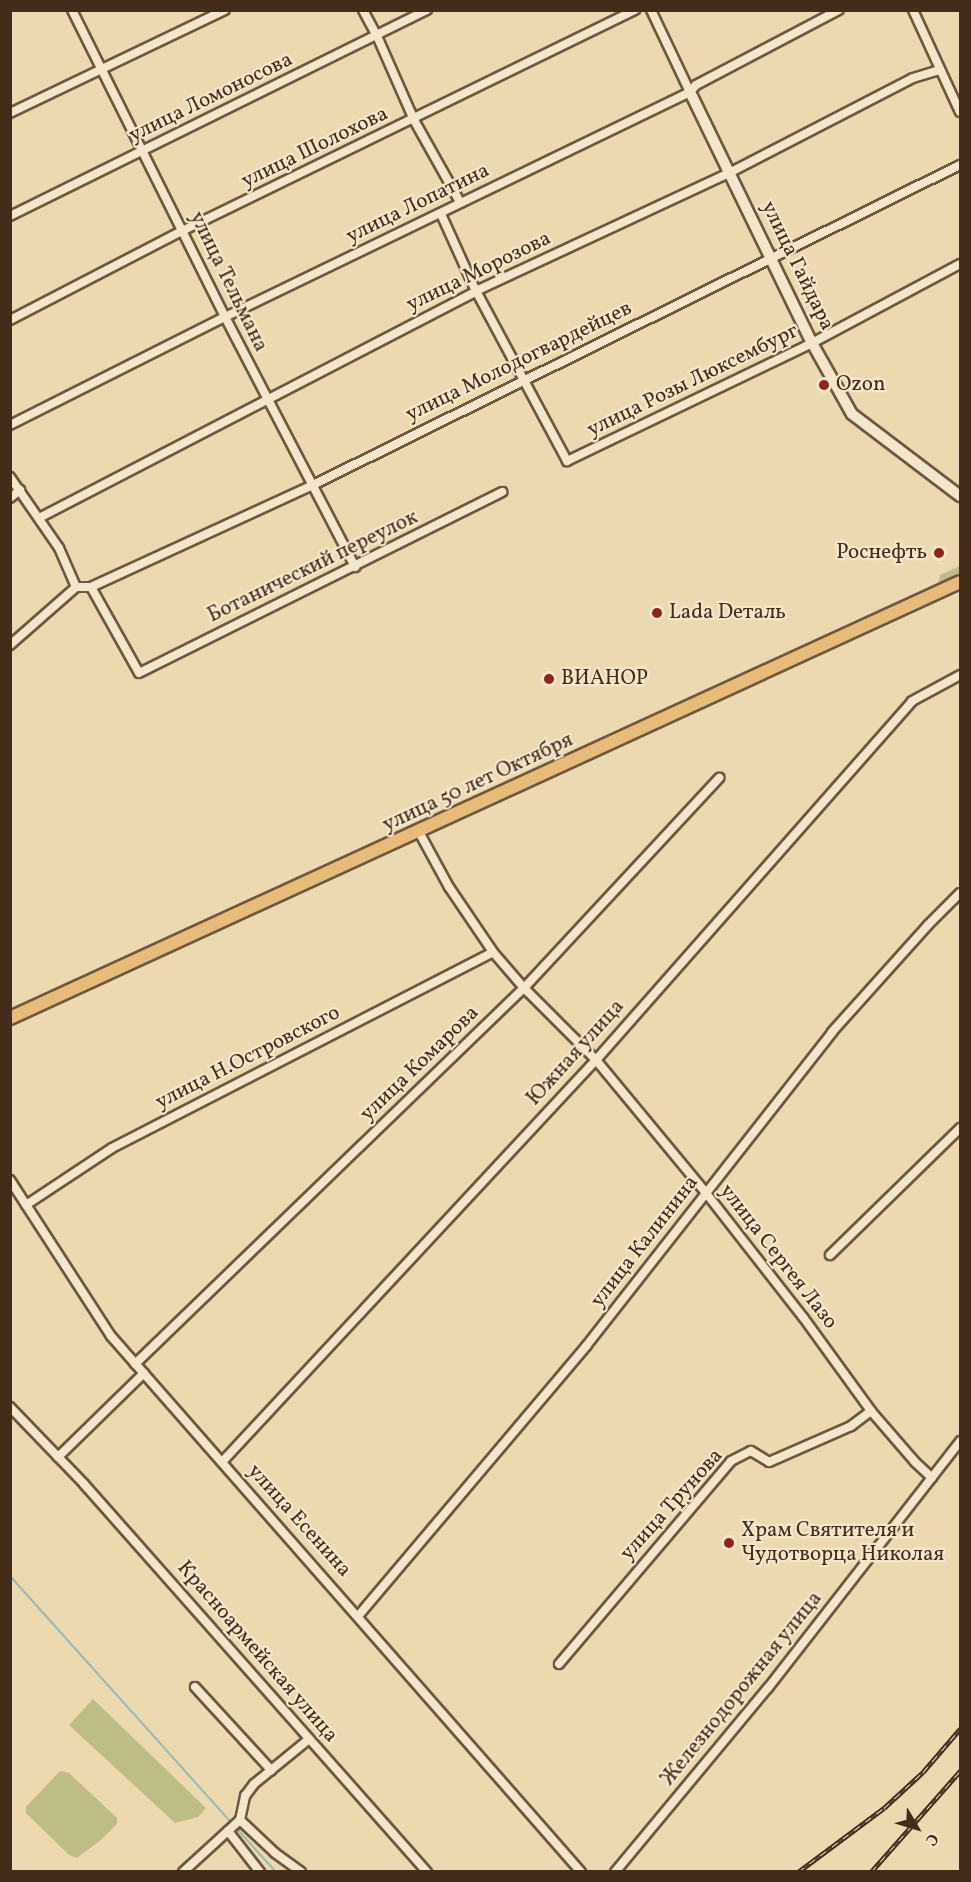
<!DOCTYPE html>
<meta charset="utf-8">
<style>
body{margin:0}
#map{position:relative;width:971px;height:1882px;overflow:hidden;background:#ecd9af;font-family:Vollkorn,serif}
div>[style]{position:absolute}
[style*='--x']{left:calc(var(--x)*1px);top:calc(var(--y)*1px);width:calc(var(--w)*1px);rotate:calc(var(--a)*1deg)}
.green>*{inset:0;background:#bfbd86}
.stream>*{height:2px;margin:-1px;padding:0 1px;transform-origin:1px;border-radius:1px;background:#9cb8b4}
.roads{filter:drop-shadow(2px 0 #6d573e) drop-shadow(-2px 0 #6d573e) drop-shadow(0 2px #6d573e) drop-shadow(0 -2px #6d573e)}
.minor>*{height:8px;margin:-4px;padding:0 4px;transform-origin:4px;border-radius:4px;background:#f3e6cb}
.tertiary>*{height:10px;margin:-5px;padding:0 5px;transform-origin:5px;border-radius:5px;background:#f3e6cb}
.primary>*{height:12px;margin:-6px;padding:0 6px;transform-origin:6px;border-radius:6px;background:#e6bc78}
.rail>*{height:4.5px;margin-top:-2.25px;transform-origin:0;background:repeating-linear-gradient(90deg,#f3e6cb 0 7px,#432c19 0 14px);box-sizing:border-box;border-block:2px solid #432c19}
.dots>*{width:16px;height:16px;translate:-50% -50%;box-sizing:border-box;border:3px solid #f3e6cb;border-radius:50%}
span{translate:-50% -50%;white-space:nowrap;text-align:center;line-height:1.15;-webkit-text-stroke:4.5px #f3e6cb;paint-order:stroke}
.street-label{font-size:21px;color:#432c19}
.poi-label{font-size:21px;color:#432c19}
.left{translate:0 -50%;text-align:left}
.right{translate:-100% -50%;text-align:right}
.frame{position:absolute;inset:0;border:12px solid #432c19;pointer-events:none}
.north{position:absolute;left:887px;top:1798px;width:60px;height:60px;-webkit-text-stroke:4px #f3e6cb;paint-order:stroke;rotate:128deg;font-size:16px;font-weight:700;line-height:24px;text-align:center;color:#432c19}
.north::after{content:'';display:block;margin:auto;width:21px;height:27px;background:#432c19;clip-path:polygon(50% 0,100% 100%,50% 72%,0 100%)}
</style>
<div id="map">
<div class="green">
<div style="clip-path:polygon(960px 566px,960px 576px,938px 584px,940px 575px)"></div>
<div style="clip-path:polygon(93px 1699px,206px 1808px,198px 1817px,175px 1823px,69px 1725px)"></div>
<div style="clip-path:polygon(60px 1771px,69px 1773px,117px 1818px,117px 1824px,102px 1839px,77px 1858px,69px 1855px,26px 1813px,26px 1807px)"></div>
</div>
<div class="stream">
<div style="--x:10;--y:1576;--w:332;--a:48.1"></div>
<div style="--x:238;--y:1830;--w:57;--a:47.9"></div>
</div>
<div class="roads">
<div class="minor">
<div style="--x:72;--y:10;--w:343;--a:63.5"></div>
<div style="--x:225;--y:317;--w:282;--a:62.5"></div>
<div style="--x:363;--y:10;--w:30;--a:62"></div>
<div style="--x:377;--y:36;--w:92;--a:66.2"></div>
<div style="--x:414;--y:120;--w:94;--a:60.7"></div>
<div style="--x:651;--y:10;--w:91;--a:64.6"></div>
<div style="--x:913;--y:10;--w:112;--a:65.3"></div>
<div style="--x:10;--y:113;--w:238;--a:-25.6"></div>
<div style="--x:441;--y:214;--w:85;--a:65.6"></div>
<div style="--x:476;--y:291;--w:193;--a:61.8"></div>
<div style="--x:567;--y:461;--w:272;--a:-25.7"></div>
<div style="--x:812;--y:343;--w:168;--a:-28.1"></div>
<div style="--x:10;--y:216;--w:465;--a:-26.3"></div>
<div style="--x:10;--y:320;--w:194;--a:-27.4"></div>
<div style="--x:182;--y:231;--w:504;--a:-26.01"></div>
<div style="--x:10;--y:425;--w:241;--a:-26.7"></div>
<div style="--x:225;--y:317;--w:517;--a:-25.82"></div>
<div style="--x:690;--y:92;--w:9;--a:-49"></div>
<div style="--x:696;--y:85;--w:161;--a:-27.7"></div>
<div style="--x:10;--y:477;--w:86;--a:55.4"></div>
<div style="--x:59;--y:548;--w:43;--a:66.4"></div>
<div style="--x:76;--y:587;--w:15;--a:0"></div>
<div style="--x:91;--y:587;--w:98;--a:60.8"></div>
<div style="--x:139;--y:673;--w:406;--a:-26.5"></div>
<div style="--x:10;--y:498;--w:13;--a:-39"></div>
<div style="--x:39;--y:518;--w:492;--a:-27.4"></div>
<div style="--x:476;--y:291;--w:279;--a:-25"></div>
<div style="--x:729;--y:173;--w:207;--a:-27.3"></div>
<div style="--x:913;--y:78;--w:28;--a:-17"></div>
<div style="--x:91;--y:587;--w:244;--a:-24.7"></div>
<div style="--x:313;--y:485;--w:722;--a:-26.32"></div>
<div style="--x:10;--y:645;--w:88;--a:-41.3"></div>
<div style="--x:419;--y:832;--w:63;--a:61.4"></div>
<div style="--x:449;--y:887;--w:78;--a:55.9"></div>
<div style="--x:493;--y:952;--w:48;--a:49.3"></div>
<div style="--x:524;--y:988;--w:102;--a:45"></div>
<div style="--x:596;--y:1060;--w:173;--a:50.4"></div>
<div style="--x:706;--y:1193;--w:157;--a:52"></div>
<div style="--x:803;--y:1317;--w:116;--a:54.1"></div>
<div style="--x:871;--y:1411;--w:67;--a:49.2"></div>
<div style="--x:915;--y:1462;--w:23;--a:43"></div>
<div style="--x:10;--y:1180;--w:186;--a:57.1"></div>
<div style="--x:111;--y:1336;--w:713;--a:48.75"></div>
<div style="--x:26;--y:1205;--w:103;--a:-33.5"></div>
<div style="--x:112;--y:1148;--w:428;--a:-27.2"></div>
<div style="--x:830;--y:1255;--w:182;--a:-44.3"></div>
<div style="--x:135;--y:1364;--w:541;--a:-44.03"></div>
<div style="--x:524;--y:988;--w:287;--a:-47.1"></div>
<div style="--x:10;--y:1407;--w:107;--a:46.1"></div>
<div style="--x:84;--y:1484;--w:518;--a:48.52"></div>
<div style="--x:58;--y:1457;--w:120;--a:-44.3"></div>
<div style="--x:222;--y:1462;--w:549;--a:-47.07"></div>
<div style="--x:596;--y:1060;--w:478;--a:-48.6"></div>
<div style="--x:912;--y:701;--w:55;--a:-28.4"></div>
<div style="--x:359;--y:1615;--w:353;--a:-49.8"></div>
<div style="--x:587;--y:1345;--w:397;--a:-51.9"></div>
<div style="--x:832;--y:1032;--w:144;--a:-48.1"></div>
<div style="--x:928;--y:925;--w:45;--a:-45"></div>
<div style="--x:559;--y:1664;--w:266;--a:-49.7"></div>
<div style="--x:731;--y:1461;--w:22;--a:-27"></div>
<div style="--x:751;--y:1451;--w:21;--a:31"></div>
<div style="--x:769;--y:1462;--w:90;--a:-23.7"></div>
<div style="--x:851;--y:1426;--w:25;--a:-37"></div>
<div style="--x:195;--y:1687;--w:113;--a:47.5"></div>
<div style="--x:240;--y:1820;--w:48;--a:43.3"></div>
<div style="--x:275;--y:1853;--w:32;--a:36"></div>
<div style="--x:228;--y:1831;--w:52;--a:52"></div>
<div style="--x:183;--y:1872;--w:77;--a:-42.4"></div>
<div style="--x:240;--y:1820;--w:25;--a:-78"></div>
<div style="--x:245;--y:1796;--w:15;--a:-53"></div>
<div style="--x:254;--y:1784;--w:71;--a:-39.3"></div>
<div style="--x:615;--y:1872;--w:239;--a:-50.3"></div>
<div style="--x:768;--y:1688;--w:313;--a:-52.1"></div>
</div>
<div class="tertiary">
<div style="--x:690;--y:92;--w:279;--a:64.1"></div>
<div style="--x:812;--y:343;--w:81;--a:60.6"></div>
<div style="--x:852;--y:414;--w:136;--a:37.2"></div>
</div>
<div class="primary">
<div style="--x:10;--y:1018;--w:1045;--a:-24.65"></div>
</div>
</div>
<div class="rail">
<div style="--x:798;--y:1872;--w:107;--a:-36.7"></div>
<div style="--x:884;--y:1808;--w:53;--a:-42.7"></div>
<div style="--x:923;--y:1772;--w:57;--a:-49.3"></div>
<div style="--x:871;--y:1872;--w:135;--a:-48.6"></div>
</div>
<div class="dots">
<div style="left:824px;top:385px;background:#8f2418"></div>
<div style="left:939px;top:553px;background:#8f2418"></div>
<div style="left:657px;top:613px;background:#8f2418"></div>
<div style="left:549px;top:679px;background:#8f2418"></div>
<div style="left:729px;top:1543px;background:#8f2418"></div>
</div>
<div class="street-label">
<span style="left:211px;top:98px;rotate:-26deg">улица Ломоносова</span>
<span style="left:315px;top:148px;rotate:-26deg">улица Шолохова</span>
<span style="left:418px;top:204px;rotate:-26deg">улица Лопатина</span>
<span style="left:797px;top:266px;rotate:64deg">улица Гайдара</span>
<span style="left:479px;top:272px;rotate:-26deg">улица Морозова</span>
<span style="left:228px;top:282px;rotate:64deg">улица Тельмана</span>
<span style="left:519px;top:362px;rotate:-26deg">улица Молодогвардейцев</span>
<span style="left:693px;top:381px;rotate:-26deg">улица Розы Люксембург</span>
<span style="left:313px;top:567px;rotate:-26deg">Ботанический переулок</span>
<span style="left:478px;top:783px;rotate:-25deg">улица 50 лет Октября</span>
<span style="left:576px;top:1053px;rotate:-48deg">Южная улица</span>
<span style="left:248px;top:1058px;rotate:-27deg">улица Н.Островского</span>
<span style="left:420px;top:1064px;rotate:-44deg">улица Комарова</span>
<span style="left:645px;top:1242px;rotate:-52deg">улица Калинина</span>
<span style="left:778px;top:1257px;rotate:52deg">улица Сергея Лазо</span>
<span style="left:672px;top:1505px;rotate:-48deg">улица Трунова</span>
<span style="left:299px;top:1521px;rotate:48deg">улица Есенина</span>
<span style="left:257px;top:1652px;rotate:49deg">Красноармейская улица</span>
<span style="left:742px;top:1689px;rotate:-51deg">Железнодорожная улица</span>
</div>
<div class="poi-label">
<span class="left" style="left:836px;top:385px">Ozon</span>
<span class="right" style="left:927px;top:553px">Роснефть</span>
<span class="left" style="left:669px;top:613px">Lada Dеталь</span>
<span class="left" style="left:561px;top:679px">ВИАНОР</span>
<span class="left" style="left:741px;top:1543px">Храм Святителя и<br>Чудотворца Николая</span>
</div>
<div class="frame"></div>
<div class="north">С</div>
</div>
